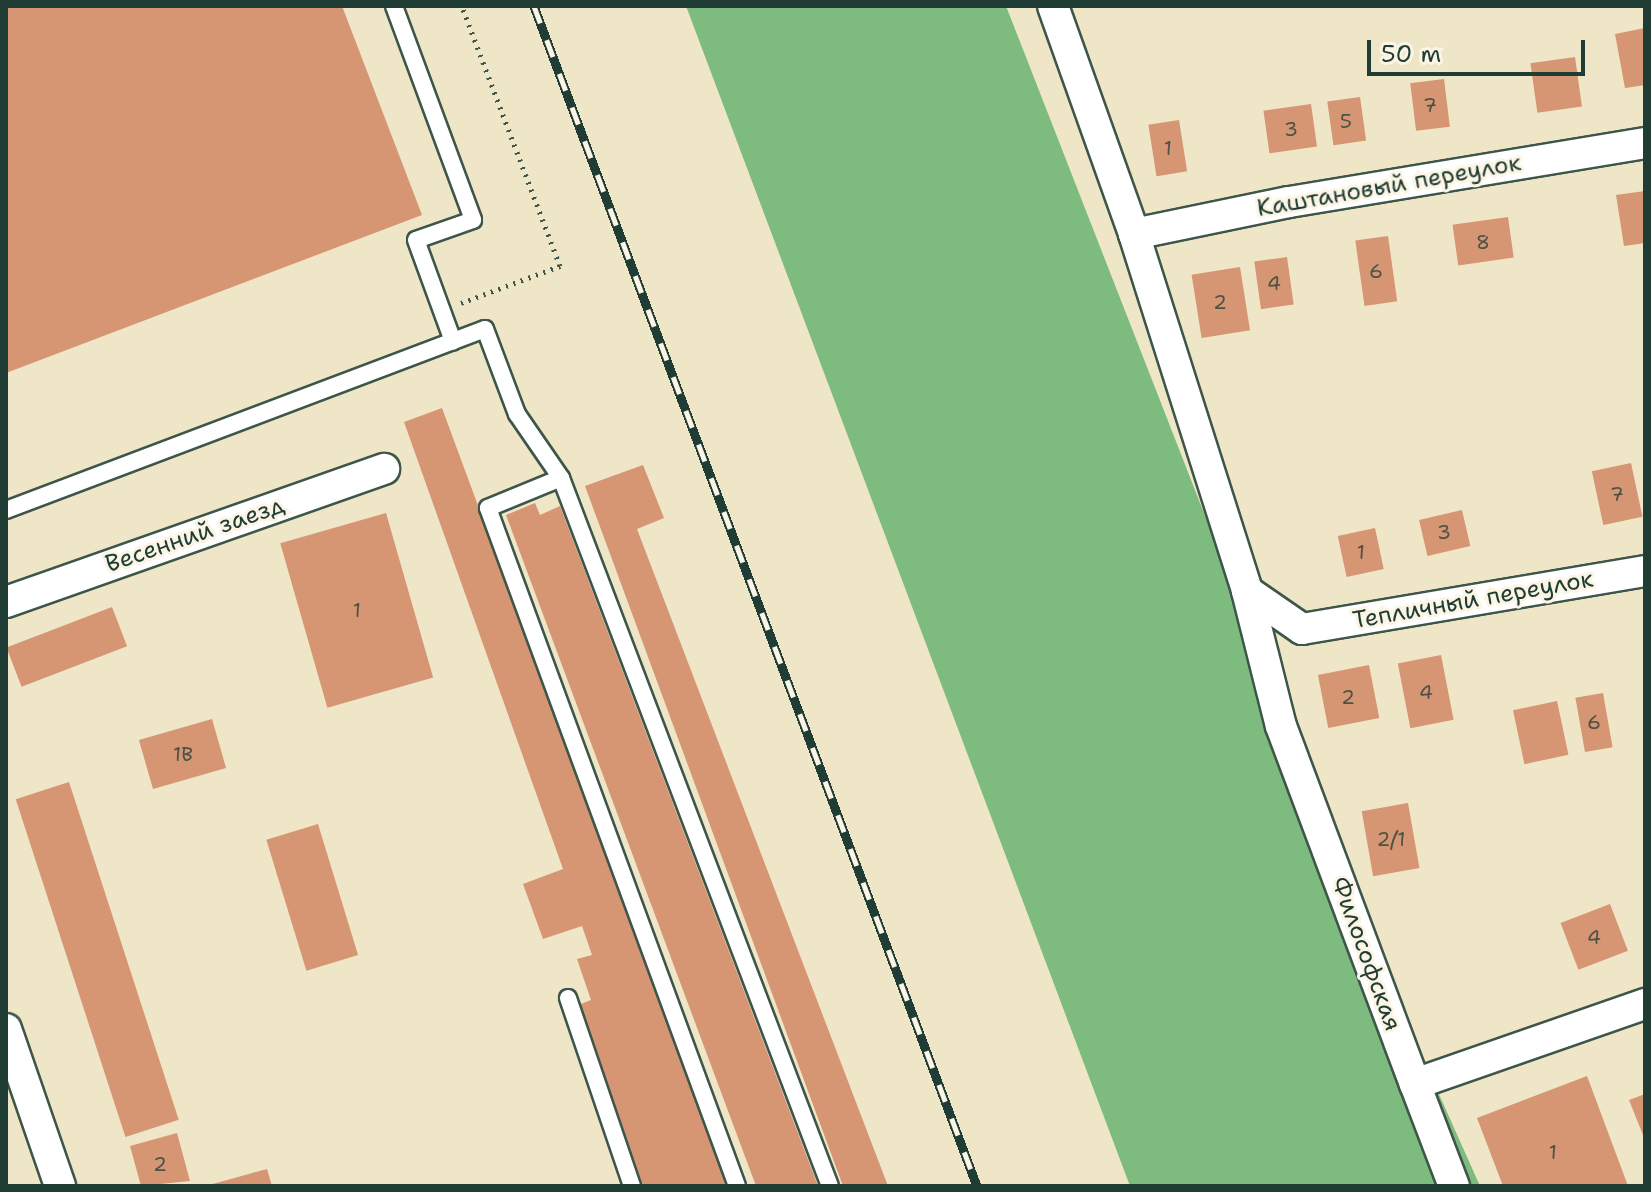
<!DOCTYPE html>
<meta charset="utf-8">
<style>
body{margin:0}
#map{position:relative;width:1651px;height:1192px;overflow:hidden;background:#efe5c7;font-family:"Shantell Sans",sans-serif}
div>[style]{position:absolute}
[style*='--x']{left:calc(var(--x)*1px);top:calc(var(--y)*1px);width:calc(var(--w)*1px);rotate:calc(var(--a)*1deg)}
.forest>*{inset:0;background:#7dbc7e}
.building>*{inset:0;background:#d69573;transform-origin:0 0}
.path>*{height:5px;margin-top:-2.5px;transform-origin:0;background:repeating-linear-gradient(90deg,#3e564a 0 2px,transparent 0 8px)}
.roads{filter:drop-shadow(2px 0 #3e564a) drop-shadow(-2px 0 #3e564a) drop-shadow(0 2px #3e564a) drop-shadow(0 -2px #3e564a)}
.lane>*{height:16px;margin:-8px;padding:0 8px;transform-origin:8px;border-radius:8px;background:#fff}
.street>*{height:30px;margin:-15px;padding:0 15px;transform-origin:15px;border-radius:15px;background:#fff}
.rail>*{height:9px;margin-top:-4.5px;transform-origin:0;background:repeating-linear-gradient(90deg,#fcf5e5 0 18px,#1f3d34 0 36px);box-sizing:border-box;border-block:2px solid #1f3d34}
span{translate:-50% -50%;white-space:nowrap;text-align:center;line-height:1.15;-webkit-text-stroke:6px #fcf5e5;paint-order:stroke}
.number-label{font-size:20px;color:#4d5344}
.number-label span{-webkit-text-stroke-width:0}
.street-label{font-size:24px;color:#1f3d34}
.frame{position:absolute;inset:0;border:8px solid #1f3d34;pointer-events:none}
.scale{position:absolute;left:1367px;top:40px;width:218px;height:36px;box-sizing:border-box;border:4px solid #1f3d34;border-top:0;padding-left:10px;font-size:24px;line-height:28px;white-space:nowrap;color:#1f3d34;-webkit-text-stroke:6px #fcf5e5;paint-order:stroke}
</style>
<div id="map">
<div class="forest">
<div style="clip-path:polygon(686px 6px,1006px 6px,1375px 951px,1480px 1186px,1130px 1186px)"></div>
</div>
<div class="building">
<div style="clip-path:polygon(6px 6px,342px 6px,422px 215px,6px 373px)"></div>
<div style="clip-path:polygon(1645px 28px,1645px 85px,1625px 88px,1615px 34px)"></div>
<div style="left:1575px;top:57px;width:50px;height:45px;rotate:82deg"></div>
<div style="left:1444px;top:79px;width:48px;height:34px;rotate:83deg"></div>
<div style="left:1360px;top:97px;width:44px;height:33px;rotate:82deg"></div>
<div style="left:1311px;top:104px;width:43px;height:48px;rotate:82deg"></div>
<div style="left:1179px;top:120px;width:52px;height:31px;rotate:81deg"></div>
<div style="clip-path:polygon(1645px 191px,1645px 243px,1624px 246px,1616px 195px)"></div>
<div style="left:1508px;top:217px;width:41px;height:56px;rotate:82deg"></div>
<div style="left:1388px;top:236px;width:66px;height:33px;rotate:82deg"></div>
<div style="left:1287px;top:257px;width:48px;height:33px;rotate:82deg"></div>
<div style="left:1240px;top:267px;width:64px;height:49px;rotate:81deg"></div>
<div style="clip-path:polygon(442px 408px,729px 1186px,642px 1186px,576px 1006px,591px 1000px,577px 959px,592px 955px,582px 926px,543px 939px,523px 884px,563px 869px,404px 422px)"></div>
<div style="left:1631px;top:463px;width:55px;height:40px;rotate:78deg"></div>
<div style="clip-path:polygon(643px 465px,664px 518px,637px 529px,888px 1186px,843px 1186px,585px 486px)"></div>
<div style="clip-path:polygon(535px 503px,540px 515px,560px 506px,818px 1186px,756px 1186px,506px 515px)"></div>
<div style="left:1462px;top:510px;width:37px;height:44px;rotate:77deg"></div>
<div style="left:386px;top:513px;width:171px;height:110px;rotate:74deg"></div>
<div style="left:1375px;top:528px;width:42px;height:38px;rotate:78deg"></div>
<div style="left:112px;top:607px;width:42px;height:113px;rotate:69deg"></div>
<div style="left:1441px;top:655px;width:66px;height:44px;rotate:79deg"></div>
<div style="left:1369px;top:665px;width:54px;height:52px;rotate:79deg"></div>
<div style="left:1603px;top:693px;width:55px;height:28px;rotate:80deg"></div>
<div style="left:1557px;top:701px;width:55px;height:45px;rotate:78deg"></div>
<div style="left:212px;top:719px;width:51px;height:76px;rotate:74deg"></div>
<div style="left:69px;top:782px;width:355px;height:56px;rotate:72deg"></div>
<div style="left:1408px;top:803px;width:66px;height:47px;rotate:80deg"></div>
<div style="left:318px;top:824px;width:137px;height:54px;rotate:73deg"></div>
<div style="left:1610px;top:904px;width:50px;height:53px;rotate:69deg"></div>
<div style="clip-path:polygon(1587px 1076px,1628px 1186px,1503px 1186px,1477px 1118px)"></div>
<div style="clip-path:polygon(1645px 1094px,1645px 1140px,1629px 1100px)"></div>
<div style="clip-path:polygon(177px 1133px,190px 1181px,141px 1186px,130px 1146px)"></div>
<div style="clip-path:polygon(267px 1169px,272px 1186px,209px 1186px,209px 1185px)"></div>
</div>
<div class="path">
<div style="--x:461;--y:303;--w:106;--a:-20.5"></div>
<div style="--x:560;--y:266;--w:278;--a:-110.7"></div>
</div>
<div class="roads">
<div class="lane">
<div style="--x:394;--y:6;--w:228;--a:69.7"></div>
<div style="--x:473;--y:220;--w:60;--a:160.7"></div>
<div style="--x:416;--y:240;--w:108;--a:69.9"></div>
<div style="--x:561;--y:478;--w:79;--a:157.7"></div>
<div style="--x:488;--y:508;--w:722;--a:69.83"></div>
<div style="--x:6;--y:510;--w:512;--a:-20.7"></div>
<div style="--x:485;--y:329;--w:91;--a:69.4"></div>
<div style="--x:517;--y:414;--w:78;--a:55.5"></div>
<div style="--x:561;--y:478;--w:757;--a:69.2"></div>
<div style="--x:568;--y:998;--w:199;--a:71.2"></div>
</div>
<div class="street">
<div style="--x:1053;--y:6;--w:242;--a:70.4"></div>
<div style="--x:1134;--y:234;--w:374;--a:72.4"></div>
<div style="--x:1247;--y:591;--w:67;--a:34.6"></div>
<div style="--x:1302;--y:629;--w:348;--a:-9.6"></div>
<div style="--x:1134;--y:234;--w:158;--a:-11.7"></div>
<div style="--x:1289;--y:202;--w:361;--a:-9.4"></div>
<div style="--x:1247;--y:591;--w:139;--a:75.9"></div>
<div style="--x:1281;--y:726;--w:382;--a:69.5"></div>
<div style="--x:1415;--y:1084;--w:244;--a:-19.2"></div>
<div style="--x:6;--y:602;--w:401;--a:-19.4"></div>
<div style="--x:6;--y:1029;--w:166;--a:71"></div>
<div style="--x:1415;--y:1084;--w:109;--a:69.1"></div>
</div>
</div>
<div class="rail">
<div style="--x:534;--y:6;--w:1260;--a:69.42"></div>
</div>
<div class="number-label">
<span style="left:1430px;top:105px">7</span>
<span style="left:1346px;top:121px">5</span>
<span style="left:1291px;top:129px">3</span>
<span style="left:1168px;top:148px">1</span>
<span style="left:1483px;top:242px">8</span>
<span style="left:1376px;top:271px">6</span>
<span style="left:1274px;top:283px">4</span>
<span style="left:1220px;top:302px">2</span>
<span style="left:1617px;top:494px">7</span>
<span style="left:1444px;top:532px">3</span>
<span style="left:1361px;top:552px">1</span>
<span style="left:357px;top:610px">1</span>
<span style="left:1426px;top:692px">4</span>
<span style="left:1348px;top:697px">2</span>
<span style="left:1594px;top:722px">6</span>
<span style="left:183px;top:754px">1В</span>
<span style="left:1391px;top:839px">2/1</span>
<span style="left:1594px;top:937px">4</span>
<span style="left:1553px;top:1152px">1</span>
<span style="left:160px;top:1164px">2</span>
</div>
<div class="street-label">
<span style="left:1389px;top:186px;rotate:-10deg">Каштановый переулок</span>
<span style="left:195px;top:535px;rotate:-19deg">Весенний заезд</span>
<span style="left:1473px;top:600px;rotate:-10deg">Тепличный переулок</span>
<span style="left:1366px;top:954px;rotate:70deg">Философская</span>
</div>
<div class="frame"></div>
<div class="scale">50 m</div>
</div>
